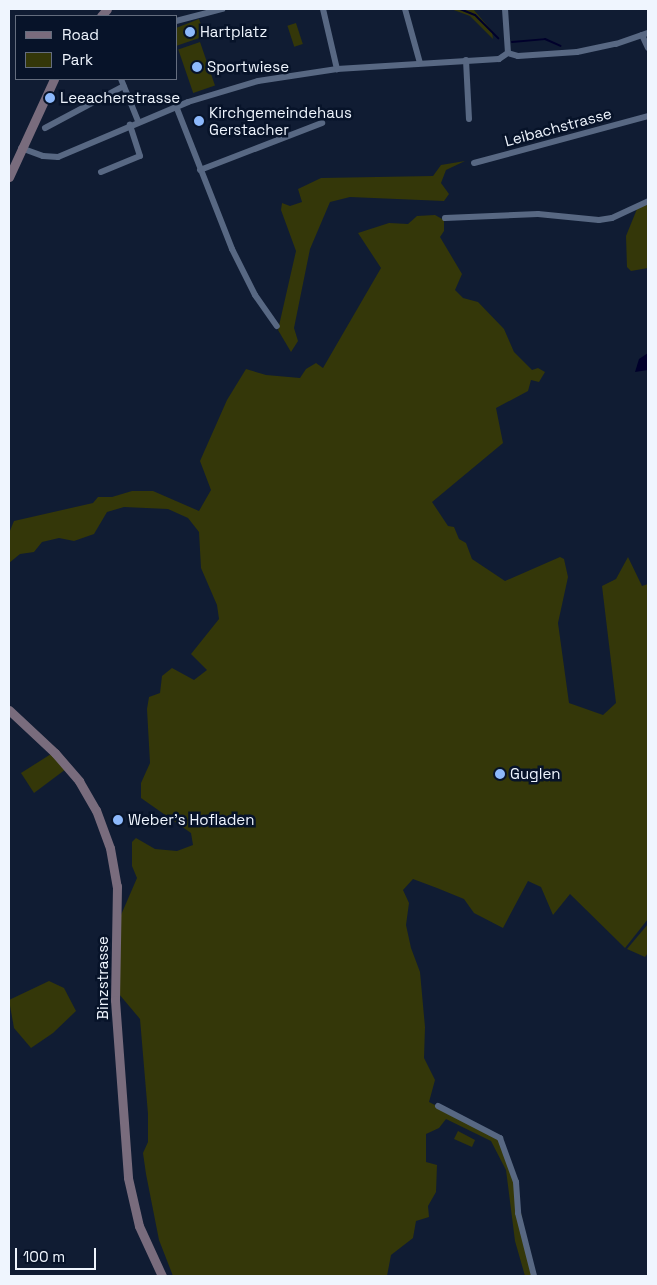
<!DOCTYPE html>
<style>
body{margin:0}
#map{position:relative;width:657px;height:1285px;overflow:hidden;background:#101c33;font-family:"Space Grotesk",sans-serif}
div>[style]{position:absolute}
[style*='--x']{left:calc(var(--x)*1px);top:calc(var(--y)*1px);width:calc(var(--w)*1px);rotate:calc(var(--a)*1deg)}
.green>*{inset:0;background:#343709;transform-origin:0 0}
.water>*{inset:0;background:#00002b}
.stream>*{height:2px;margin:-1px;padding:0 1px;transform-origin:1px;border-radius:1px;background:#00002b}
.minor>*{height:6px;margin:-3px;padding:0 3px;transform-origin:3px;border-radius:3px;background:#586883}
.secondary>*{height:9px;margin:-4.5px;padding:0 4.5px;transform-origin:4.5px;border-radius:4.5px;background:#796c7d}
.dots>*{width:14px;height:14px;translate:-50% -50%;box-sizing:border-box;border:2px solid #071329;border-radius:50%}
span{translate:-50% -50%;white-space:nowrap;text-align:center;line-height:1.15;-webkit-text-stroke:5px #071329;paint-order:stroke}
.poi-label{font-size:15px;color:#eff5fe}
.left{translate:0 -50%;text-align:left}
.street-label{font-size:15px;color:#eff5fe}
.frame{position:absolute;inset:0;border:10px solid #eff5fe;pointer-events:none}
.legend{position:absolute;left:15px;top:15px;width:162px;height:65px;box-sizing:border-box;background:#071329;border:1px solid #646d7e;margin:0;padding:6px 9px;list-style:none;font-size:15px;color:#eff5fe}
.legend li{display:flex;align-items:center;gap:10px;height:25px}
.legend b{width:25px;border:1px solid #646d7e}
.scale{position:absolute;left:15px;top:1248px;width:81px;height:22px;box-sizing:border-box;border:2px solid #eff5fe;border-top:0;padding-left:6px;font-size:15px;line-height:18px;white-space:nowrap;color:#eff5fe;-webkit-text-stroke:4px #071329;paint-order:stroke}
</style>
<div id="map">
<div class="green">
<div style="clip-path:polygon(451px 9px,473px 9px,492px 31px,493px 39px,470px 16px)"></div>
<div style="clip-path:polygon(199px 19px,205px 36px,176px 46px,176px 28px)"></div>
<div style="left:296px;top:23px;width:22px;height:9px;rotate:72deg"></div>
<div style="left:200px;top:42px;width:46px;height:23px;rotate:71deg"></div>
<div style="clip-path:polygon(465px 161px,446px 170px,441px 183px,449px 194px,444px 201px,350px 197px,330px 202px,310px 249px,294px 328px,298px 341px,291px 352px,278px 330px,296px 251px,281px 210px,282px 203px,290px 206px,302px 202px,298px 189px,321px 178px,433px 176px,441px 165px)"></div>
<div style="clip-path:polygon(648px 203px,648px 268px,631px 271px,627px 267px,626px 236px,637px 209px)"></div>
<div style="clip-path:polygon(435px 215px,444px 220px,444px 231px,440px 237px,462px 274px,455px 290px,463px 298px,478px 302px,504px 329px,514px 352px,532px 370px,538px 368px,545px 372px,539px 382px,531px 380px,528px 391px,496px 408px,503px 443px,432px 502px,448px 526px,454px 527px,459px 539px,466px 543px,472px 559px,505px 581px,560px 557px,564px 559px,568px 577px,558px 623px,569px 703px,603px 715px,616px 703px,602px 586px,616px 579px,628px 557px,642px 586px,648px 584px,648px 919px,625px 948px,570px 894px,553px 915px,541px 887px,528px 881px,503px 928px,474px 913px,464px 899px,437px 888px,413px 879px,403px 890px,409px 903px,406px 925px,411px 948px,420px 972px,425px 1027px,424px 1058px,435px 1080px,429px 1102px,500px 1138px,512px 1169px,534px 1276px,525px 1276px,515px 1241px,506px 1170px,491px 1141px,446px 1119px,439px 1128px,426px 1134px,426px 1162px,437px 1165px,436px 1192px,428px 1206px,429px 1217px,416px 1221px,413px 1238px,391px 1255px,387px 1276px,173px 1276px,159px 1240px,146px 1174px,143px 1153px,148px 1142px,148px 1114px,140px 1019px,119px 994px,121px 915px,137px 878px,132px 866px,132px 842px,136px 838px,155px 849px,177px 851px,193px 845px,191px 833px,141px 798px,141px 783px,150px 763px,147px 709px,149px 697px,160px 693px,162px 676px,172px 668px,194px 680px,207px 670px,191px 654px,219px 619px,217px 605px,201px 568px,199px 532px,188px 518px,168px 509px,124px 507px,107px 512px,94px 534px,74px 541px,59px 538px,42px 542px,34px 552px,20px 554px,9px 563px,9px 533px,14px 521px,93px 503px,98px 497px,112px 497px,132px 491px,153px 491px,199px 511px,211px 490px,200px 461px,227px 400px,246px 369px,266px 375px,300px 378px,306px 369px,316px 363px,323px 368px,381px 268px,358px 233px,389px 223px,408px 224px,417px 216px)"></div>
<div style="clip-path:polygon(51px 754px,66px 769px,34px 793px,21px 773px)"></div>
<div style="clip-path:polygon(648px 924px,648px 953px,645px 957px,627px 949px)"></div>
<div style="clip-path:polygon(49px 981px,64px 988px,76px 1011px,53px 1033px,31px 1048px,14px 1028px,9px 1000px)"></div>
<div style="clip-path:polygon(458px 1131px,475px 1140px,472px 1147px,454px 1139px)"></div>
</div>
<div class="water">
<div style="clip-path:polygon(648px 353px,648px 370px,635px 372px,639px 359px)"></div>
</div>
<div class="stream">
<div style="--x:460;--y:9;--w:16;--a:22"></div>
<div style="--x:475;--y:15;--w:33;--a:45"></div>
<div style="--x:512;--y:42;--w:33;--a:-5"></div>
<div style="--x:545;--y:39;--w:17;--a:24"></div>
</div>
<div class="minor">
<div style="--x:323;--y:9;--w:62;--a:76.9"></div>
<div style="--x:405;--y:9;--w:56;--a:74.5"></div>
<div style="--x:505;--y:9;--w:44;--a:86.1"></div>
<div style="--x:176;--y:21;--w:48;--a:-14.6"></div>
<div style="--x:642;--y:35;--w:14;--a:65"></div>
<div style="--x:508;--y:53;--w:10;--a:17"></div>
<div style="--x:518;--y:56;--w:59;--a:-3.9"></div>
<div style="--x:577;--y:52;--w:40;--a:-12"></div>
<div style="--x:616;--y:44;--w:34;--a:-19"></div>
<div style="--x:466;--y:60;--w:59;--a:87.1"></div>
<div style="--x:121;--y:79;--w:45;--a:68"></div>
<div style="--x:176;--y:106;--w:154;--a:68.6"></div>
<div style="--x:232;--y:249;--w:51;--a:63.4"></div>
<div style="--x:255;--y:295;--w:38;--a:55"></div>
<div style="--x:45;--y:128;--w:89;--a:-28"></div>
<div style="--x:21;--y:148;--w:23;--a:20"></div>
<div style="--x:43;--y:156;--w:15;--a:4"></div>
<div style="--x:58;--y:157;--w:141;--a:-22.9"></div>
<div style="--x:188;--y:102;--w:73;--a:-16.7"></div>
<div style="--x:258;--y:81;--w:80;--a:-8.6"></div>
<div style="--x:337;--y:69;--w:162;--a:-3.5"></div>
<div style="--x:499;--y:59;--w:11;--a:-34"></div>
<div style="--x:474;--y:163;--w:180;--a:-15.1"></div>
<div style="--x:200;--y:170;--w:131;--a:-21.1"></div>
<div style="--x:101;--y:172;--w:42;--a:-22.3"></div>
<div style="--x:140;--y:156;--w:33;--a:-108"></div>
<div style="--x:445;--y:218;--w:93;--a:-2.5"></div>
<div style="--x:538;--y:214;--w:61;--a:5.6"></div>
<div style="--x:599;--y:220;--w:13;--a:-9"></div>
<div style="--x:612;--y:218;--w:40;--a:-25"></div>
<div style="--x:438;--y:1106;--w:70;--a:27.3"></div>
<div style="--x:500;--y:1138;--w:47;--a:70"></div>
<div style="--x:516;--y:1182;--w:31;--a:86"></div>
<div style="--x:518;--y:1213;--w:65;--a:75.7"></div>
</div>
<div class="secondary">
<div style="--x:101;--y:16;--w:9;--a:-49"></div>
<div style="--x:9;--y:177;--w:108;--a:-65.3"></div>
<div style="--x:9;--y:710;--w:63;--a:43.1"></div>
<div style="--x:55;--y:753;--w:37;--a:49"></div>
<div style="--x:79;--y:781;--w:34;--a:60"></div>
<div style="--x:96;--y:810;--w:40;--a:69.8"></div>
<div style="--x:110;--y:848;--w:39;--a:80"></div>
<div style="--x:117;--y:886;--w:114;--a:91"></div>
<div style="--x:115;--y:1000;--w:178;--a:85.8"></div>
<div style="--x:128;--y:1178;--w:49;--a:77.1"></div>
<div style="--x:139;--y:1226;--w:55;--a:65.3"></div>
</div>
<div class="dots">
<div style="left:190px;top:32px;background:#8db9fc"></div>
<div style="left:197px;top:67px;background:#8db9fc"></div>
<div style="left:50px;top:98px;background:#8db9fc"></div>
<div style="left:199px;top:121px;background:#8db9fc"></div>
<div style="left:500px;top:774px;background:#8db9fc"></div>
<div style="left:118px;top:820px;background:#8db9fc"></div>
</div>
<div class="poi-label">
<span class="left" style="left:200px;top:32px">Hartplatz</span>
<span class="left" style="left:207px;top:67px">Sportwiese</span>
<span class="left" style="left:60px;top:98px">Leeacherstrasse</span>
<span class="left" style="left:209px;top:121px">Kirchgemeindehaus<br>Gerstacher</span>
<span class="left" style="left:510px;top:774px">Guglen</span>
<span class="left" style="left:128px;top:820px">Weber's Hofladen</span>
</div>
<div class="street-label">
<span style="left:558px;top:127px;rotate:-15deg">Leibachstrasse</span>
<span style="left:103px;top:978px;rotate:-90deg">Binzstrasse</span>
</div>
<div class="frame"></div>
<ul class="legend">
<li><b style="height:6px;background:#796c7d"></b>Road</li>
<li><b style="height:14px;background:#343709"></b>Park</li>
</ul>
<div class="scale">100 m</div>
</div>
